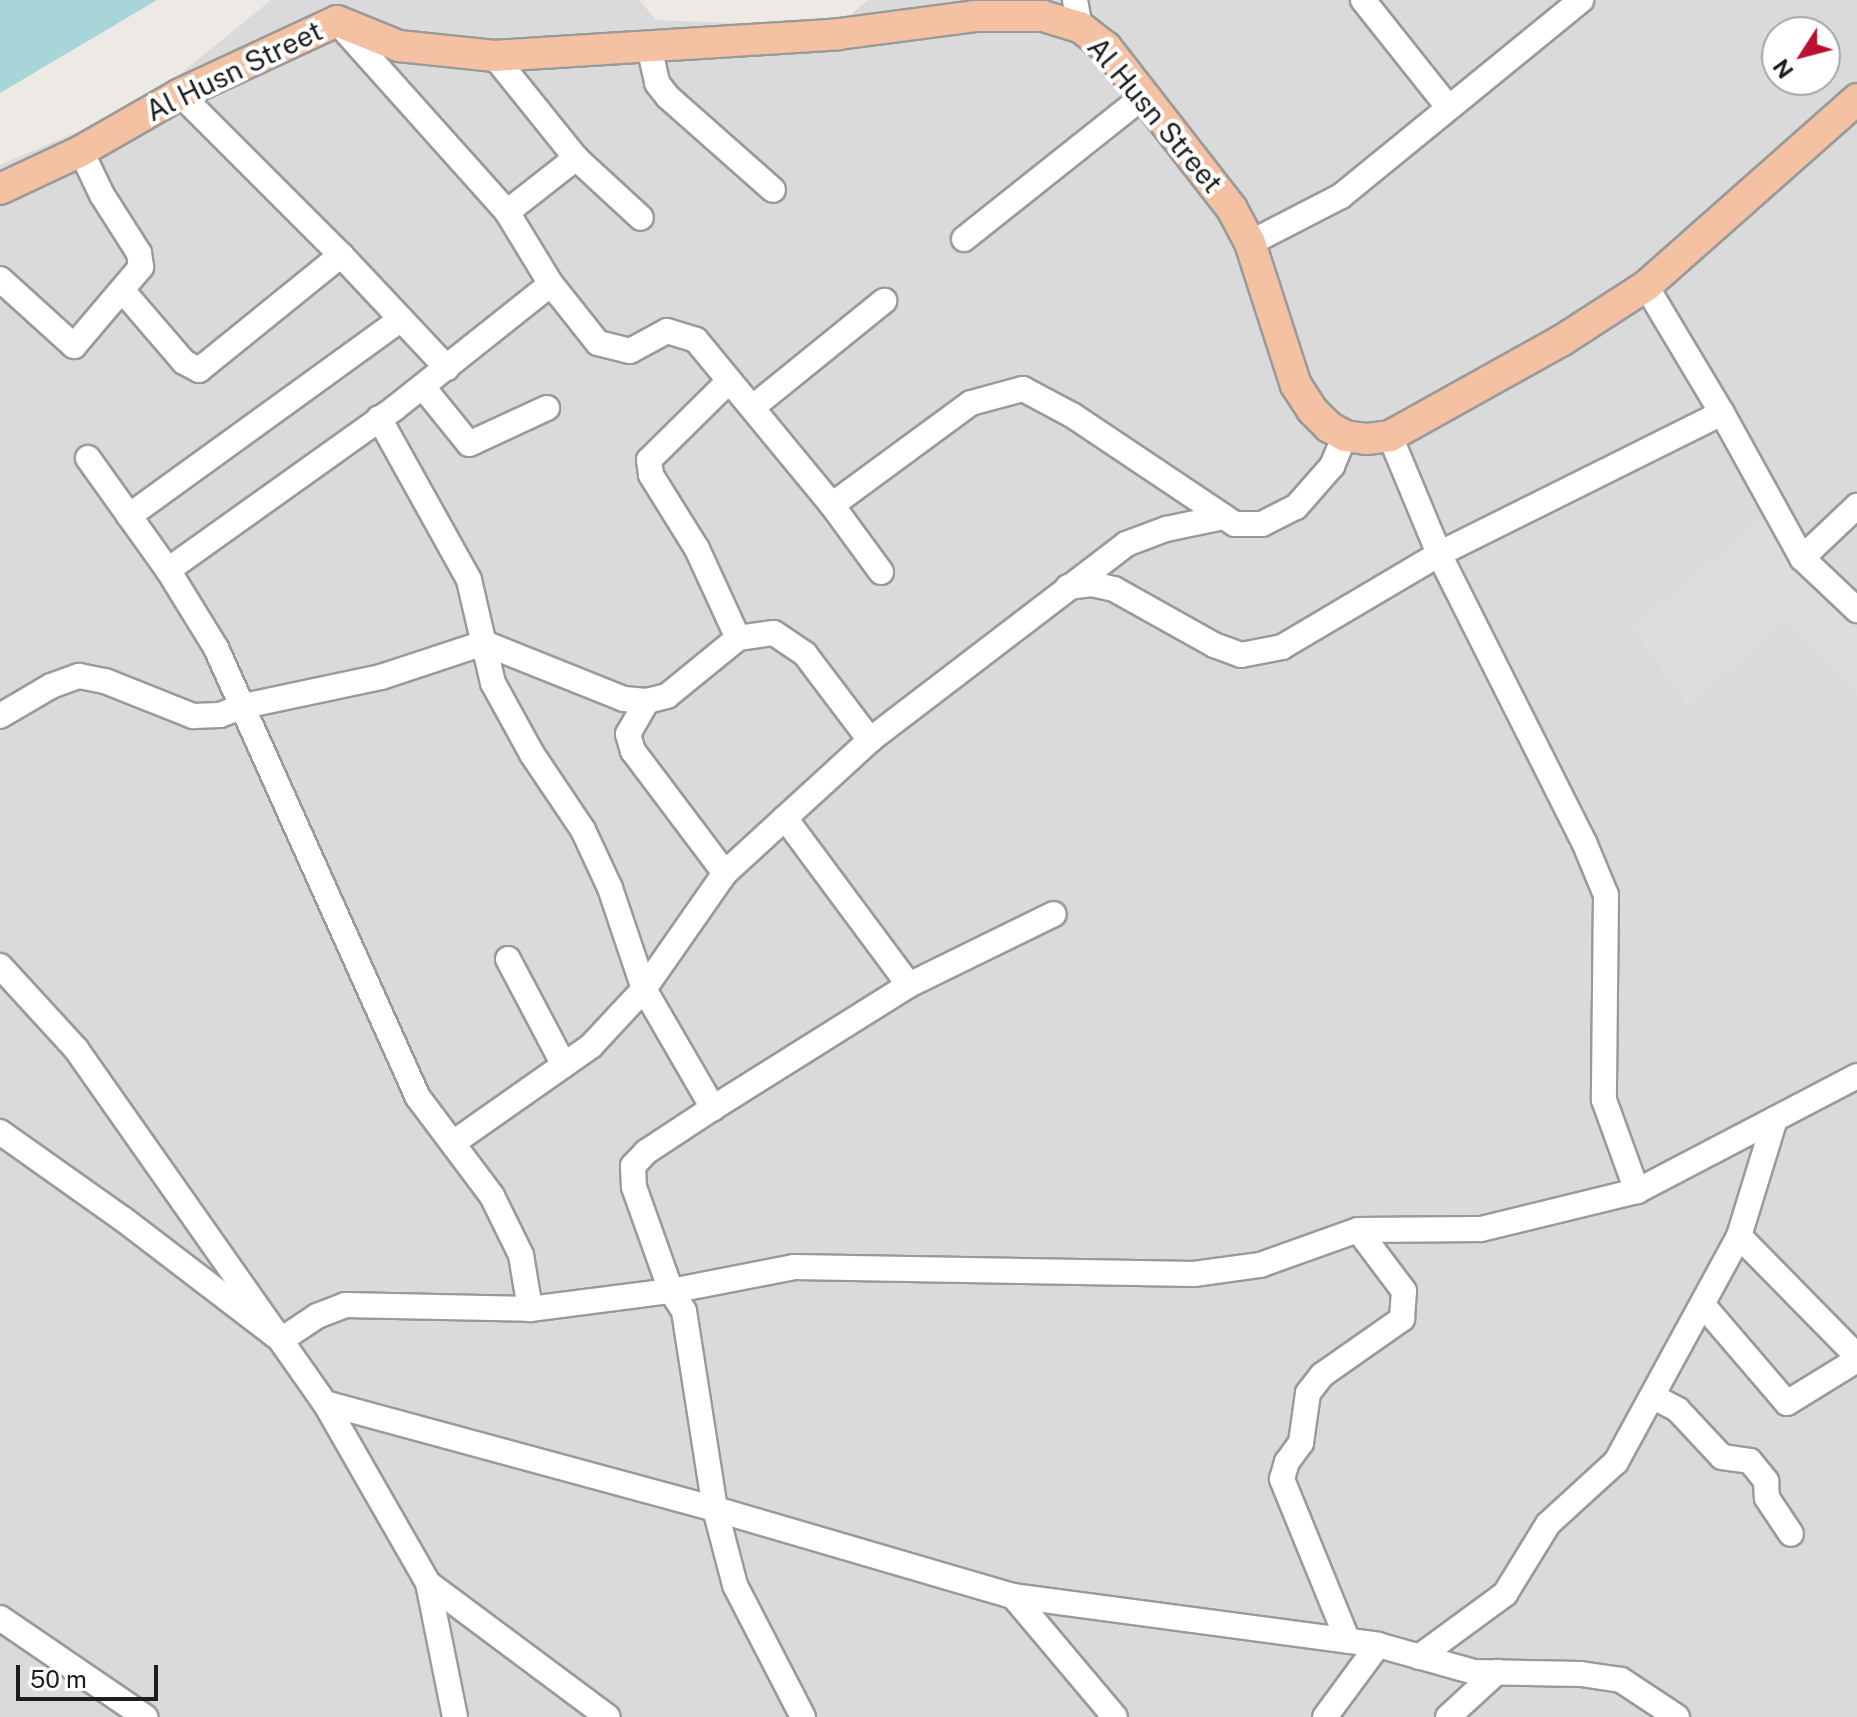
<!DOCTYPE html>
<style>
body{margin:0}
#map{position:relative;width:1857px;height:1717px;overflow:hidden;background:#ede9e4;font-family:"Public Sans",sans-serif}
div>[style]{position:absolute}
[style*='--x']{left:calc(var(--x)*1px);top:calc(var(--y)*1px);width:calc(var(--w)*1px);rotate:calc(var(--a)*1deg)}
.residential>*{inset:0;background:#dbdada}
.parking>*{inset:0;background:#ddd}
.water>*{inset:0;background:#a8d5d8}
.roads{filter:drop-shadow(2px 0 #9a9a9a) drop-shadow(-2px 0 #9a9a9a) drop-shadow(0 2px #9a9a9a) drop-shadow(0 -2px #9a9a9a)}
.minor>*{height:24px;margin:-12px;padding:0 12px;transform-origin:12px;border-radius:12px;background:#fff}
.major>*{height:30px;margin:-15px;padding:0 15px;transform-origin:15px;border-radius:15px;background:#f4c2a3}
span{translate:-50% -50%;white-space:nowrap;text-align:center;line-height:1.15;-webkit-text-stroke:8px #fff;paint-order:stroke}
.street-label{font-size:28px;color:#1d1d1d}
.north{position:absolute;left:1761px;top:16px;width:80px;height:80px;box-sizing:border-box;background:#fff;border:2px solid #a5a5a5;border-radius:50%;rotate:234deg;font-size:22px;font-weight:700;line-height:32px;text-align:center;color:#1d1d1d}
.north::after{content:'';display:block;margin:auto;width:28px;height:36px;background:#b9112f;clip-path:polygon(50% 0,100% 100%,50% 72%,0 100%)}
.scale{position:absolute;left:16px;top:1665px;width:142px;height:36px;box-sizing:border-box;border:4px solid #1d1d1d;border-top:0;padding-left:10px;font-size:24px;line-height:28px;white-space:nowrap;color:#1d1d1d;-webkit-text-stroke:6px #fff;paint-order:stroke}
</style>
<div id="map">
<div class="residential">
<div style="clip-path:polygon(evenodd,271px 0,639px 0,656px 20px,836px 27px,868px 0,1857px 0,1857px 1717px,0 1717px,0 165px,79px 131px,169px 83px,271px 0,1777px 32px,1825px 32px,1825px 80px,1777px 80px,1777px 32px)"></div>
</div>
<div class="parking">
<div style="clip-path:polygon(1762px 518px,1818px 591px,1857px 629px,1857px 697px,1785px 622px,1688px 706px,1631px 627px)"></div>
</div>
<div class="water">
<div style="clip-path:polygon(0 0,157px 0,0 93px)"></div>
</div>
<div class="roads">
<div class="minor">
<div style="--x:1075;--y:0;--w:27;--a:80"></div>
<div style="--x:1363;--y:0;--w:137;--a:51.5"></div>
<div style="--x:339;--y:24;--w:252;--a:48.2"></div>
<div style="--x:507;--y:212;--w:84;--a:58.6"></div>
<div style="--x:551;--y:284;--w:75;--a:51.5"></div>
<div style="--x:598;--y:343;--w:33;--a:14"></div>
<div style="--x:630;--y:351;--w:42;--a:-28.4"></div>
<div style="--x:667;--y:331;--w:30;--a:17"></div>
<div style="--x:696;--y:340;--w:214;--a:50.5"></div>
<div style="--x:832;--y:505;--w:83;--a:53.8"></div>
<div style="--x:649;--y:47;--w:37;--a:77"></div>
<div style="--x:657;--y:83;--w:18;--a:52"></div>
<div style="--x:668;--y:97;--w:140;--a:41.5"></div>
<div style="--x:494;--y:56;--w:131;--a:51.2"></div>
<div style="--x:576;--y:158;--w:88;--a:42.7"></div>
<div style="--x:180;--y:94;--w:228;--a:45"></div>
<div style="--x:341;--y:255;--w:155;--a:46.8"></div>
<div style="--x:507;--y:212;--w:88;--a:-38"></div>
<div style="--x:964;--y:239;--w:230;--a:-38.5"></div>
<div style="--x:1250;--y:243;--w:102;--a:-27.3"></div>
<div style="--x:1341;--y:196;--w:310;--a:-39.2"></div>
<div style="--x:0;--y:279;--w:100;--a:42.2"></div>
<div style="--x:74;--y:346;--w:104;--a:-49.7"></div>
<div style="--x:141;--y:267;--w:14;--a:-98"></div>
<div style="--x:139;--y:253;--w:69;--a:-122.5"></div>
<div style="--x:102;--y:195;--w:49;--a:-115.5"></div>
<div style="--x:1646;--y:286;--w:148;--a:59.1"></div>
<div style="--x:1722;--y:413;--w:166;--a:61.1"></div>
<div style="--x:1802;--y:558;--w:76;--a:43.4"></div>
<div style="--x:122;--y:290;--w:95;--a:49.3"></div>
<div style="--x:184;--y:362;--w:17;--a:28"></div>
<div style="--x:199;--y:370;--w:183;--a:-39"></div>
<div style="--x:728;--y:382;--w:111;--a:135.4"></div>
<div style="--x:649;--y:460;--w:15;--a:82"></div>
<div style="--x:651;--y:475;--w:87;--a:58.1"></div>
<div style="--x:697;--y:549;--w:98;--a:65.3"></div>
<div style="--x:423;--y:387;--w:73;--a:51.1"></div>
<div style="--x:469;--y:444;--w:86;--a:-24.8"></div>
<div style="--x:753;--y:407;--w:169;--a:-39"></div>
<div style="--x:379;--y:418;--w:185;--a:60.9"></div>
<div style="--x:469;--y:580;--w:106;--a:76.9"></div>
<div style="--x:493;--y:683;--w:81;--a:61.2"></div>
<div style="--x:532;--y:754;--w:92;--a:56.1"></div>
<div style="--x:583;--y:830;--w:64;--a:65"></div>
<div style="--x:610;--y:888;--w:107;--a:71.4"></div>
<div style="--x:644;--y:989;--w:138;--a:59.9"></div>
<div style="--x:1390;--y:436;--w:128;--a:67.4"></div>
<div style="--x:1439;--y:554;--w:322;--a:63.3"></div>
<div style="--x:1584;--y:842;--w:57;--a:67.5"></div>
<div style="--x:1606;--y:895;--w:205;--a:90.6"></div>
<div style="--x:1604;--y:1100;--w:97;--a:70.1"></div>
<div style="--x:88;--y:458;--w:138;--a:54.5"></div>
<div style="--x:168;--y:570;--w:92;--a:58.4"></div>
<div style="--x:216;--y:648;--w:491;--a:65.8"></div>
<div style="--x:417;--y:1096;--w:125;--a:53.1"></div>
<div style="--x:492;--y:1196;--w:66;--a:63.8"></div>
<div style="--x:521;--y:1255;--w:55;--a:80.5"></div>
<div style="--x:832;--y:505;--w:172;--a:-36.3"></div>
<div style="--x:971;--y:403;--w:54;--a:-15.1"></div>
<div style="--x:1023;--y:389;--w:55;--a:28"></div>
<div style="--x:1072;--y:415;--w:196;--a:33.8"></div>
<div style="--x:1235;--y:524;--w:27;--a:0"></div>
<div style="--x:1262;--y:524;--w:38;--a:-27"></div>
<div style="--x:1296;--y:507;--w:55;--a:-48.7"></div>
<div style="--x:1332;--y:466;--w:33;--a:-67"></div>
<div style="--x:129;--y:516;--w:336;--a:-35.9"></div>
<div style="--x:1802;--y:558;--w:76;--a:-43.4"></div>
<div style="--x:168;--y:570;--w:279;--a:-35.5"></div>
<div style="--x:395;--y:408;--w:199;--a:-38.5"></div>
<div style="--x:1068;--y:587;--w:24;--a:-7"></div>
<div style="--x:1092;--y:584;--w:23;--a:13"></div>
<div style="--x:1114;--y:589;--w:115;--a:29.2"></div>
<div style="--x:1214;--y:645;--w:29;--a:20"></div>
<div style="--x:1241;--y:655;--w:42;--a:-11"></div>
<div style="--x:1282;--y:647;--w:182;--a:-30.6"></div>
<div style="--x:1439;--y:554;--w:316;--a:-26.5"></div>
<div style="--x:647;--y:701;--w:38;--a:120"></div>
<div style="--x:628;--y:734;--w:18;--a:74"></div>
<div style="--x:633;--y:751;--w:153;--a:53"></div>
<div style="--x:0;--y:716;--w:59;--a:-30.5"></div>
<div style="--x:51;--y:686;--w:30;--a:-20"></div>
<div style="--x:79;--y:676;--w:26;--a:11"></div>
<div style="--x:105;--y:681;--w:95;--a:21.7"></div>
<div style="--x:193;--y:716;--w:27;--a:-2"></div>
<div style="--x:220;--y:715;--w:26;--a:-21"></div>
<div style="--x:244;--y:706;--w:140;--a:-12"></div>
<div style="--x:381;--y:677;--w:108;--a:-18.3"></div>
<div style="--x:484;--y:643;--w:151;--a:21.8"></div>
<div style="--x:624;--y:699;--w:23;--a:5"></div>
<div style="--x:647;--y:701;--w:21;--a:-14"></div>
<div style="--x:667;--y:696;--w:92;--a:-39.2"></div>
<div style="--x:738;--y:638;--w:36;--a:-8"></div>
<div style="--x:774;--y:633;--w:37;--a:34"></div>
<div style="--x:805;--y:654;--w:108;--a:52.9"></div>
<div style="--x:785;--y:818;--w:208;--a:53.4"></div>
<div style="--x:508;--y:959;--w:120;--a:62.2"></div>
<div style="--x:0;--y:966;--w:113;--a:47.5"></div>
<div style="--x:76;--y:1049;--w:433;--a:54.9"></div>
<div style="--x:325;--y:1403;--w:207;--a:60.2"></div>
<div style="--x:428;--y:1583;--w:137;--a:78.6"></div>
<div style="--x:0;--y:1132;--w:151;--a:35.3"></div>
<div style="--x:123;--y:1219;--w:199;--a:37.4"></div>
<div style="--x:281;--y:1340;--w:43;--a:-33.7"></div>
<div style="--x:317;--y:1316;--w:30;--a:-21"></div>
<div style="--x:345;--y:1305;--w:185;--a:1.2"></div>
<div style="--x:530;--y:1309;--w:142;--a:-7.3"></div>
<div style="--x:671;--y:1291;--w:125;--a:-11"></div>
<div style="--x:794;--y:1267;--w:400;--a:1"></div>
<div style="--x:1194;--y:1274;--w:67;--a:-7.8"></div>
<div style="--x:1260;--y:1265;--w:104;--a:-19.7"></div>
<div style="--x:1358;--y:1230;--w:123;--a:-0.5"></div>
<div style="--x:1481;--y:1229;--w:161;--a:-13.7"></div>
<div style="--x:1637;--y:1191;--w:248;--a:-27.6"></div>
<div style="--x:453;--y:1143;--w:169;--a:-35.1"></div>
<div style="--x:591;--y:1046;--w:78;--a:-47.1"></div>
<div style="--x:644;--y:989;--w:141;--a:-55.1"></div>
<div style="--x:725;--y:873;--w:197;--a:-42.5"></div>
<div style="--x:870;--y:740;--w:322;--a:-37.4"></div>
<div style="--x:1126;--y:544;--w:43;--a:-20.6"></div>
<div style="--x:1166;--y:529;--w:59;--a:-11.7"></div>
<div style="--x:1739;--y:1236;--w:168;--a:45.5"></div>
<div style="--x:1703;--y:1305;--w:129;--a:49.4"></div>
<div style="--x:1787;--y:1403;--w:82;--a:-31.6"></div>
<div style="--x:1654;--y:1397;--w:27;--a:28"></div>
<div style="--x:1678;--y:1410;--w:64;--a:46.9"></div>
<div style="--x:1722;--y:1457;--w:28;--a:8"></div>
<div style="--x:1750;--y:1461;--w:26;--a:51"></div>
<div style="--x:1766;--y:1481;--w:17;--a:87"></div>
<div style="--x:1767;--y:1498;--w:43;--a:56.3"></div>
<div style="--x:325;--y:1403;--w:404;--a:15.2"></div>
<div style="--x:715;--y:1509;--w:310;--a:16.3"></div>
<div style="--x:1013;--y:1596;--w:368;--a:7.6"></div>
<div style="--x:1378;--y:1645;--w:100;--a:15.7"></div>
<div style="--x:1474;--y:1672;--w:107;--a:1.1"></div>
<div style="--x:1581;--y:1674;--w:40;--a:8.5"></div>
<div style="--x:1621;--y:1680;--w:67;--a:33.5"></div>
<div style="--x:428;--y:1583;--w:224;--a:36.7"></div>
<div style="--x:1013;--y:1596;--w:158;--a:49.9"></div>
<div style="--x:0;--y:1618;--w:176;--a:34.3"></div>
<div style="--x:1348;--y:1641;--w:175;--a:-112.2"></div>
<div style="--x:1282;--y:1479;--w:18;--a:-74"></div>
<div style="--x:1287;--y:1462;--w:24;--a:-54"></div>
<div style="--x:1301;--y:1443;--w:50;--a:-82"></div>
<div style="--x:1308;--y:1393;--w:23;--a:-52"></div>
<div style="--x:1322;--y:1375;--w:98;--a:-35"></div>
<div style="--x:1402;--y:1319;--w:28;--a:-86"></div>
<div style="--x:1404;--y:1291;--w:76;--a:-127"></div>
<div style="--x:1419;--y:1657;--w:107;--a:-36.2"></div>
<div style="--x:1505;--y:1594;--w:82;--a:-58.4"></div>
<div style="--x:1548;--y:1524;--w:92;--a:-42.4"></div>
<div style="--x:1616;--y:1462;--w:257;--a:-61.4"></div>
<div style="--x:1739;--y:1236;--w:122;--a:-72.9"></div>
<div style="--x:803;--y:1717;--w:148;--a:-117.3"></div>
<div style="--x:735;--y:1585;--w:79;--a:-104.7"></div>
<div style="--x:715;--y:1509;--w:200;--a:-98.9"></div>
<div style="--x:684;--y:1311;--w:24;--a:-123"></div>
<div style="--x:671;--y:1291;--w:110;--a:-109.6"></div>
<div style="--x:634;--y:1187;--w:21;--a:-93"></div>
<div style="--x:633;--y:1166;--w:19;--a:-47"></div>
<div style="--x:646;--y:1152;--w:80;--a:-33.3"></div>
<div style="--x:713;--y:1108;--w:231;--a:-32.1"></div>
<div style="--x:909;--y:985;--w:161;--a:-26.1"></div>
<div style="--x:1325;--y:1717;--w:89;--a:-53.6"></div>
<div style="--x:1448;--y:1717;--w:67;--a:-42.6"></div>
</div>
<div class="major">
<div style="--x:0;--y:189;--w:89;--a:-25.1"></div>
<div style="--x:81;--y:151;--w:114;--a:-29.9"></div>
<div style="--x:180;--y:94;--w:173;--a:-24.9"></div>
<div style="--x:337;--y:21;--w:67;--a:22"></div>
<div style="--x:399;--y:46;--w:96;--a:6"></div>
<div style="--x:494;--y:56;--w:346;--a:-3.6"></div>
<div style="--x:839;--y:34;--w:137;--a:-7.5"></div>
<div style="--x:975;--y:16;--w:68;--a:0"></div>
<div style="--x:1043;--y:16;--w:39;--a:17"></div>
<div style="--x:1080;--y:27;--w:33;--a:38"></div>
<div style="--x:1106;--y:47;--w:205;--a:52.1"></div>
<div style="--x:1232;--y:209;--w:38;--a:62"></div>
<div style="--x:1250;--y:243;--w:149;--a:72.1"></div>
<div style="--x:1296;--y:385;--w:30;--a:57"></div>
<div style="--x:1312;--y:410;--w:24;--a:45"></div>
<div style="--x:1329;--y:427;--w:18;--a:29"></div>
<div style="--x:1345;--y:436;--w:22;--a:8"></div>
<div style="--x:1367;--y:439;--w:23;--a:-7"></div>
<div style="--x:1390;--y:436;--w:196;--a:-29.1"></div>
<div style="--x:1561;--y:341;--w:101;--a:-32.9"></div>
<div style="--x:1646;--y:286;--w:282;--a:-41.5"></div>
</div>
</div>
<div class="street-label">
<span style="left:234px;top:71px;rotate:-26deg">Al Husn Street</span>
<span style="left:1155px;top:115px;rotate:50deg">Al Husn Street</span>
</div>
<div class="north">N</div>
<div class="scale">50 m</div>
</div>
